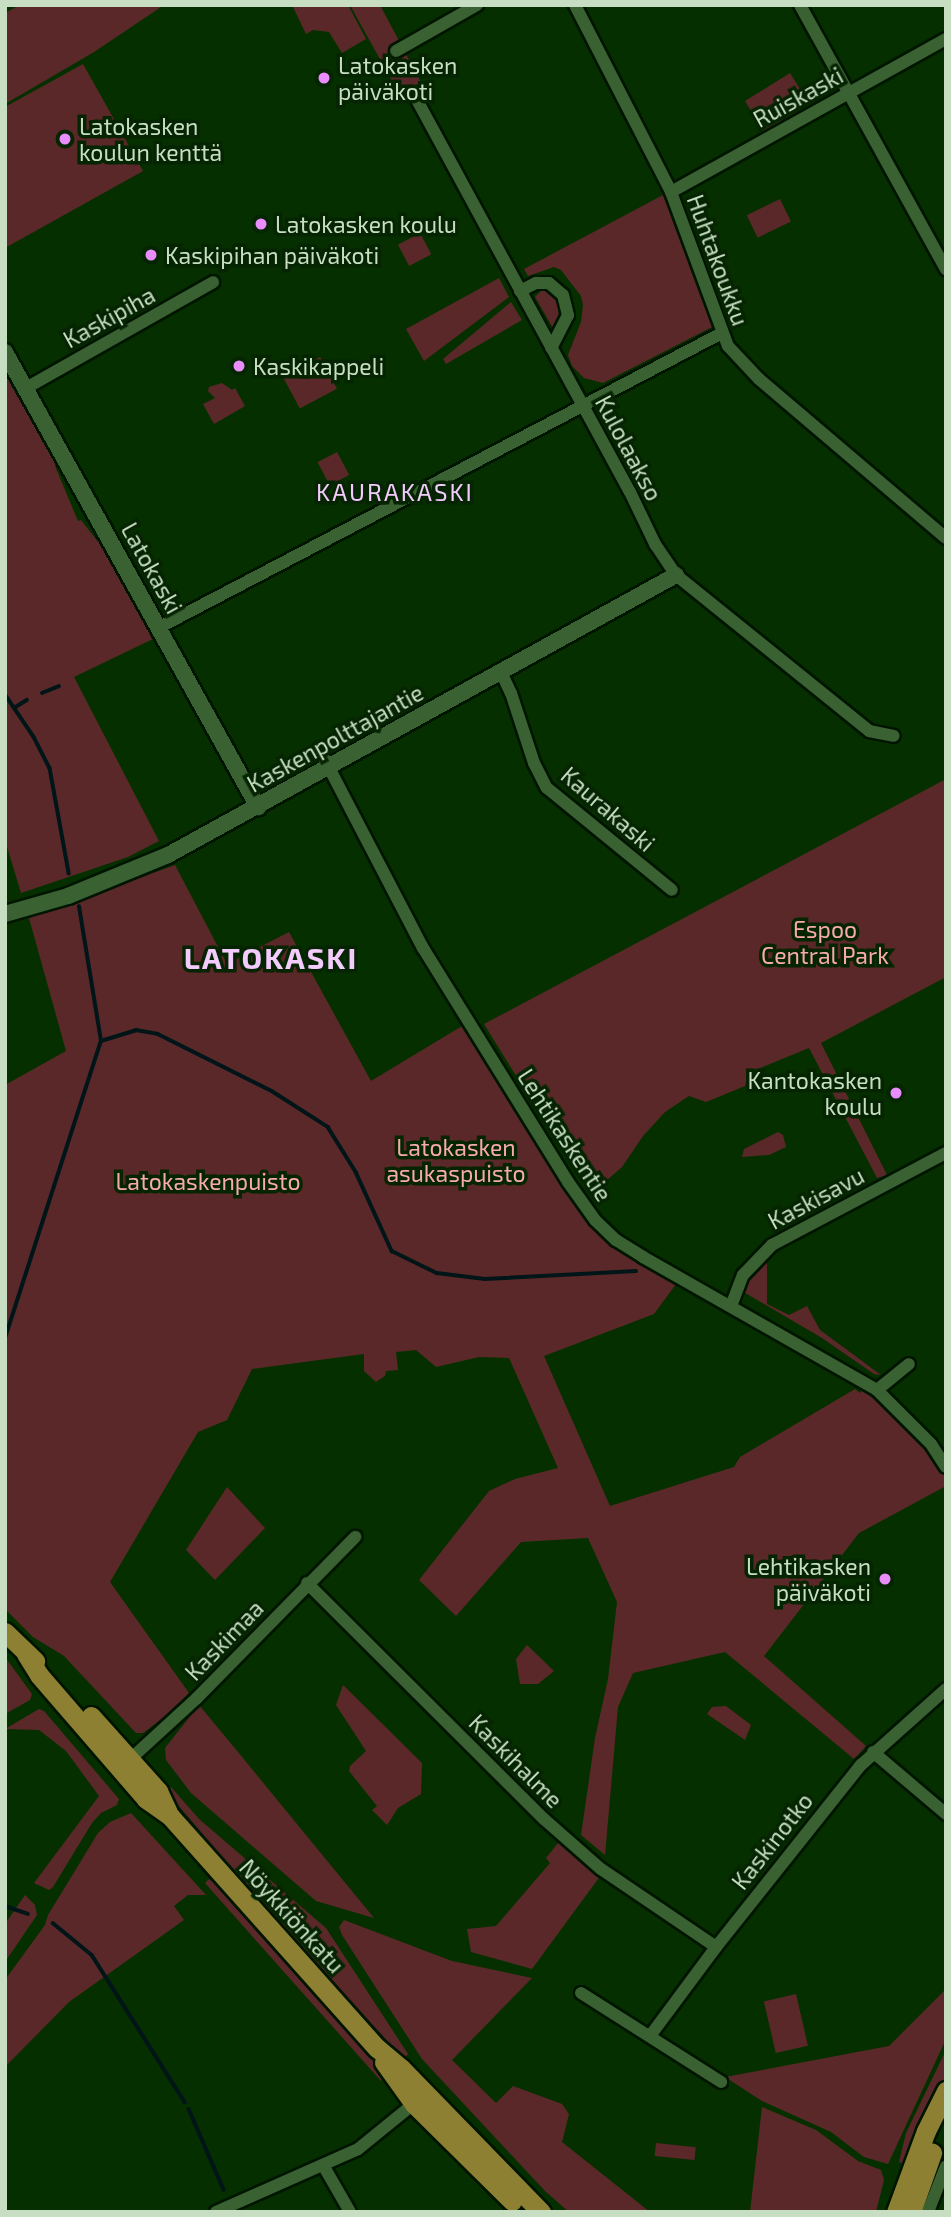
<!DOCTYPE html>
<meta charset="utf-8">
<style>
body{margin:0}
#map{position:relative;width:951px;height:2217px;overflow:hidden;background:#062f00;font-family:"Exo 2",sans-serif}
div>[style]{position:absolute}
[style*='--x']{left:calc(var(--x)*1px);top:calc(var(--y)*1px);width:calc(var(--w)*1px);rotate:calc(var(--a)*1deg)}
.green>*{inset:0;background:#5b2829;transform-origin:0 0}
.stream>*{height:3.5px;margin:-1.75px;padding:0 1.75px;transform-origin:1.75px;border-radius:1.75px;background:#001517}
.roads{filter:drop-shadow(2px 0 #001500) drop-shadow(-2px 0 #001500) drop-shadow(0 2px #001500) drop-shadow(0 -2px #001500)}
.minor>*{height:12px;margin:-6px;padding:0 6px;transform-origin:6px;border-radius:6px;background:#396131}
.tertiary>*{height:16px;margin:-8px;padding:0 8px;transform-origin:8px;border-radius:8px;background:#396131}
.primary>*{height:19px;margin:-9.5px;padding:0 9.5px;transform-origin:9.5px;border-radius:9.5px;background:#8d8033}
.dots>*{width:19px;height:19px;translate:-50% -50%;box-sizing:border-box;border:4px solid #052401;border-radius:50%}
span{translate:-50% -50%;white-space:nowrap;text-align:center;line-height:1.15;-webkit-text-stroke:7px #052401;paint-order:stroke}
.poi-label{font-size:23px;color:#c7dec3}
.left{translate:0 -50%;text-align:left}
.right{translate:-100% -50%;text-align:right}
.street-label{font-size:23px;color:#c7dec3}
.park-label{font-size:23px;color:#f7aaa9}
.neighbourhood-label{font-size:24px;color:#f3cbfc;letter-spacing:2px}
.district-label{font-size:30px;color:#f3cbfc;font-weight:700;letter-spacing:2px}
.frame{position:absolute;inset:0;border:7px solid #c7dec3;pointer-events:none}
</style>
<div id="map">
<div class="green">
<div style="clip-path:polygon(20px 5px,164px 5px,94px 52px,5px 104px,5px 13px)"></div>
<div style="clip-path:polygon(292px 5px,348px 5px,366px 39px,342px 53px,329px 32px,313px 30px,306px 34px)"></div>
<div style="clip-path:polygon(350px 5px,380px 5px,424px 88px,402px 99px)"></div>
<div style="clip-path:polygon(83px 64px,143px 171px,5px 248px,5px 107px)"></div>
<div style="left:790px;top:73px;width:36px;height:53px;rotate:58deg"></div>
<div style="clip-path:polygon(663px 195px,712px 327px,603px 383px,584px 378px,572px 366px,568px 355px,581px 322px,583px 305px,581px 296px,561px 270px,554px 267px,528px 276px,524px 269px)"></div>
<div style="left:780px;top:199px;width:25px;height:37px;rotate:64deg"></div>
<div style="left:420px;top:233px;width:24px;height:25px;rotate:62deg"></div>
<div style="clip-path:polygon(499px 278px,509px 297px,424px 361px,406px 329px)"></div>
<div style="clip-path:polygon(542px 290px,551px 292px,558px 305px,559px 320px,553px 328px,535px 297px)"></div>
<div style="clip-path:polygon(511px 302px,522px 320px,446px 364px,443px 359px)"></div>
<div style="left:320px;top:357px;width:36px;height:42px;rotate:62deg"></div>
<div style="clip-path:polygon(5px 367px,59px 463px,55px 466px,78px 521px,81px 520px,98px 542px,103px 540px,157px 637px,74px 677px,159px 841px,128px 857px,21px 893px,5px 840px)"></div>
<div style="clip-path:polygon(222px 383px,232px 390px,235px 388px,245px 406px,214px 424px,203px 404px,215px 398px,208px 391px,209px 387px)"></div>
<div style="left:337px;top:452px;width:26px;height:22px;rotate:62deg"></div>
<div style="clip-path:polygon(946px 779px,946px 977px,821px 1043px,887px 1175px,877px 1178px,809px 1048px,748px 1073px,745px 1086px,706px 1102px,689px 1096px,665px 1112px,643px 1136px,622px 1167px,590px 1195px,484px 1024px)"></div>
<div style="clip-path:polygon(175px 865px,227px 964px,289px 932px,371px 1081px,462px 1026px,478px 1045px,569px 1196px,589px 1219px,679px 1280px,654px 1314px,544px 1356px,610px 1506px,734px 1467px,740px 1457px,855px 1389px,860px 1393px,862px 1390px,881px 1404px,925px 1447px,946px 1478px,946px 1486px,859px 1533px,764px 1656px,866px 1746px,854px 1759px,725px 1652px,633px 1673px,618px 1707px,605px 1855px,581px 1835px,595px 1738px,608px 1679px,617px 1602px,588px 1538px,521px 1542px,456px 1616px,419px 1580px,489px 1491px,515px 1479px,558px 1468px,509px 1358px,479px 1357px,436px 1367px,416px 1350px,396px 1352px,398px 1370px,386px 1371px,385px 1376px,376px 1382px,364px 1371px,364px 1354px,252px 1369px,227px 1420px,198px 1432px,110px 1582px,189px 1693px,168px 1714px,143px 1733px,136px 1733px,64px 1656px,33px 1637px,5px 1609px,5px 1085px,66px 1051px,29px 918px)"></div>
<div style="clip-path:polygon(778px 1132px,783px 1135px,786px 1147px,769px 1155px,742px 1157px,744px 1149px)"></div>
<div style="clip-path:polygon(763px 1259px,767px 1262px,767px 1304px,789px 1315px,807px 1306px,820px 1330px,881px 1375px,874px 1374px,822px 1338px,742px 1291px)"></div>
<div style="clip-path:polygon(227px 1487px,265px 1528px,215px 1580px,186px 1550px)"></div>
<div style="clip-path:polygon(527px 1645px,554px 1671px,538px 1684px,520px 1684px,516px 1659px)"></div>
<div style="clip-path:polygon(5px 1657px,32px 1694px,30px 1700px,5px 1714px)"></div>
<div style="clip-path:polygon(343px 1685px,422px 1763px,421px 1794px,398px 1808px,387px 1825px,372px 1810px,377px 1806px,349px 1771px,350px 1766px,366px 1751px,336px 1705px)"></div>
<div style="clip-path:polygon(199px 1705px,233px 1746px,374px 1918px,316px 1901px,191px 1793px,166px 1760px,165px 1748px)"></div>
<div style="clip-path:polygon(726px 1706px,751px 1725px,745px 1740px,707px 1714px,712px 1707px)"></div>
<div style="clip-path:polygon(39px 1709px,44px 1711px,119px 1799px,117px 1805px,101px 1813px,92px 1823px,53px 1887px,49px 1890px,34px 1883px,99px 1796px,66px 1751px,39px 1730px,5px 1729px)"></div>
<div style="clip-path:polygon(171px 1787px,199px 1819px,326px 1928px,408px 2054px,404px 2059px,260px 1901px,166px 1791px)"></div>
<div style="clip-path:polygon(131px 1813px,206px 1895px,188px 1895px,174px 1906px,184px 1920px,69px 2002px,5px 2067px,5px 1980px,45px 1925px,48px 1915px,98px 1833px,110px 1822px)"></div>
<div style="clip-path:polygon(569px 1841px,601px 1875px,532px 1969px,471px 1952px,467px 1929px,496px 1926px,550px 1863px,546px 1858px,559px 1842px)"></div>
<div style="clip-path:polygon(209px 1879px,233px 1897px,388px 2076px,381px 2081px,205px 1883px)"></div>
<div style="clip-path:polygon(25px 1895px,35px 1905px,37px 1915px,5px 1962px,5px 1924px)"></div>
<div style="clip-path:polygon(344px 1920px,452px 1961px,532px 1978px,452px 2060px,496px 2103px,513px 2086px,562px 2104px,569px 2114px,562px 2142px,650px 2212px,569px 2212px,545px 2191px,422px 2059px,342px 1935px,339px 1927px)"></div>
<div style="clip-path:polygon(946px 1989px,946px 2039px,888px 2164px,864px 2157px,831px 2132px,762px 2101px,725px 2077px,889px 2046px)"></div>
<div style="left:796px;top:1994px;width:53px;height:33px;rotate:77deg"></div>
<div style="clip-path:polygon(946px 2050px,946px 2083px,908px 2165px,899px 2162px,906px 2133px)"></div>
<div style="clip-path:polygon(762px 2107px,816px 2130px,858px 2161px,881px 2170px,884px 2180px,876px 2212px,750px 2212px)"></div>
<div style="left:656px;top:2143px;width:40px;height:13px;rotate:6deg"></div>
</div>
<div class="stream">
<div style="--x:42;--y:693;--w:18;--a:-22"></div>
<div style="--x:5;--y:694;--w:52;--a:56"></div>
<div style="--x:34;--y:737;--w:35;--a:63"></div>
<div style="--x:50;--y:768;--w:107;--a:79.7"></div>
<div style="--x:14;--y:708;--w:15;--a:-32"></div>
<div style="--x:101;--y:1041;--w:37;--a:-17"></div>
<div style="--x:136;--y:1030;--w:22;--a:10"></div>
<div style="--x:158;--y:1034;--w:127;--a:26.6"></div>
<div style="--x:272;--y:1091;--w:67;--a:32.7"></div>
<div style="--x:328;--y:1127;--w:53;--a:58.1"></div>
<div style="--x:356;--y:1172;--w:87;--a:65.5"></div>
<div style="--x:392;--y:1251;--w:50;--a:26.1"></div>
<div style="--x:437;--y:1273;--w:48;--a:7.1"></div>
<div style="--x:485;--y:1279;--w:151;--a:-3"></div>
<div style="--x:5;--y:1338;--w:312;--a:-72.1"></div>
<div style="--x:101;--y:1041;--w:136;--a:-99.3"></div>
<div style="--x:5;--y:1906;--w:24;--a:19"></div>
<div style="--x:53;--y:1923;--w:50;--a:39.4"></div>
<div style="--x:92;--y:1955;--w:174;--a:57.7"></div>
<div style="--x:189;--y:2109;--w:88;--a:66.6"></div>
</div>
<div class="roads">
<div class="minor">
<div style="--x:575;--y:5;--w:210;--a:62.8"></div>
<div style="--x:671;--y:192;--w:164;--a:69.7"></div>
<div style="--x:728;--y:346;--w:45;--a:46.8"></div>
<div style="--x:759;--y:379;--w:245;--a:40.4"></div>
<div style="--x:800;--y:5;--w:302;--a:61.1"></div>
<div style="--x:396;--y:51;--w:93;--a:-29.6"></div>
<div style="--x:417;--y:100;--w:446;--a:61.5"></div>
<div style="--x:630;--y:492;--w:58;--a:64.3"></div>
<div style="--x:655;--y:544;--w:37;--a:56"></div>
<div style="--x:676;--y:575;--w:248;--a:38.9"></div>
<div style="--x:869;--y:731;--w:25;--a:11"></div>
<div style="--x:671;--y:192;--w:315;--a:-29.1"></div>
<div style="--x:520;--y:291;--w:18;--a:-27"></div>
<div style="--x:536;--y:283;--w:13;--a:0"></div>
<div style="--x:549;--y:283;--w:18;--a:41"></div>
<div style="--x:563;--y:295;--w:21;--a:76"></div>
<div style="--x:568;--y:315;--w:37;--a:117"></div>
<div style="--x:26;--y:388;--w:215;--a:-29.5"></div>
<div style="--x:160;--y:627;--w:634;--a:-27.62"></div>
<div style="--x:501;--y:672;--w:23;--a:65"></div>
<div style="--x:511;--y:693;--w:74;--a:71.8"></div>
<div style="--x:534;--y:763;--w:28;--a:63"></div>
<div style="--x:547;--y:788;--w:161;--a:39.2"></div>
<div style="--x:324;--y:758;--w:214;--a:62.5"></div>
<div style="--x:423;--y:948;--w:275;--a:58.2"></div>
<div style="--x:568;--y:1182;--w:47;--a:54.6"></div>
<div style="--x:595;--y:1220;--w:29;--a:44"></div>
<div style="--x:616;--y:1240;--w:32;--a:32"></div>
<div style="--x:643;--y:1257;--w:269;--a:29.6"></div>
<div style="--x:877;--y:1390;--w:76;--a:45"></div>
<div style="--x:931;--y:1444;--w:27;--a:57"></div>
<div style="--x:731;--y:1306;--w:33;--a:-69"></div>
<div style="--x:743;--y:1275;--w:42;--a:-46"></div>
<div style="--x:772;--y:1245;--w:197;--a:-27.9"></div>
<div style="--x:877;--y:1390;--w:41;--a:-39.1"></div>
<div style="--x:307;--y:1583;--w:334;--a:44.9"></div>
<div style="--x:544;--y:1819;--w:76;--a:41.3"></div>
<div style="--x:601;--y:1869;--w:139;--a:34.1"></div>
<div style="--x:873;--y:1752;--w:96;--a:40.3"></div>
<div style="--x:126;--y:1763;--w:96;--a:-42.5"></div>
<div style="--x:197;--y:1698;--w:226;--a:-45.5"></div>
<div style="--x:581;--y:1993;--w:166;--a:32.4"></div>
<div style="--x:650;--y:2036;--w:111;--a:-53.4"></div>
<div style="--x:716;--y:1947;--w:233;--a:-51.5"></div>
<div style="--x:861;--y:1765;--w:114;--a:-41.8"></div>
<div style="--x:323;--y:2165;--w:54;--a:60.1"></div>
<div style="--x:216;--y:2212;--w:155;--a:-23.9"></div>
<div style="--x:358;--y:2149;--w:76;--a:-39.1"></div>
<div style="--x:928;--y:2212;--w:49;--a:-68.6"></div>
</div>
<div class="tertiary">
<div style="--x:5;--y:352;--w:521;--a:60.92"></div>
<div style="--x:5;--y:914;--w:66;--a:-15.9"></div>
<div style="--x:68;--y:896;--w:108;--a:-22.3"></div>
<div style="--x:168;--y:855;--w:580;--a:-28.86"></div>
</div>
<div class="primary">
<div style="--x:5;--y:1632;--w:42;--a:44"></div>
<div style="--x:26;--y:1654;--w:25;--a:58"></div>
<div style="--x:39;--y:1675;--w:164;--a:49.2"></div>
<div style="--x:146;--y:1799;--w:29;--a:35"></div>
<div style="--x:170;--y:1816;--w:311;--a:48.3"></div>
<div style="--x:377;--y:2048;--w:31;--a:40"></div>
<div style="--x:401;--y:2068;--w:201;--a:45.8"></div>
<div style="--x:91;--y:1716;--w:101;--a:48.2"></div>
<div style="--x:158;--y:1791;--w:23;--a:65"></div>
<div style="--x:384;--y:2062;--w:52;--a:54.5"></div>
<div style="--x:414;--y:2104;--w:138;--a:44.7"></div>
<div style="--x:896;--y:2212;--w:86;--a:-69.7"></div>
<div style="--x:926;--y:2131;--w:45;--a:-63.4"></div>
<div style="--x:911;--y:2212;--w:63;--a:-70.4"></div>
</div>
</div>
<div class="dots">
<div style="left:324px;top:78px;background:#e98dfd"></div>
<div style="left:65px;top:139px;background:#e98dfd"></div>
<div style="left:261px;top:224px;background:#e98dfd"></div>
<div style="left:151px;top:255px;background:#e98dfd"></div>
<div style="left:239px;top:366px;background:#e98dfd"></div>
<div style="left:896px;top:1093px;background:#e98dfd"></div>
<div style="left:885px;top:1579px;background:#e98dfd"></div>
</div>
<div class="poi-label">
<span class="left" style="left:338px;top:78px">Latokasken<br>päiväkoti</span>
<span class="left" style="left:79px;top:139px">Latokasken<br>koulun kenttä</span>
<span class="left" style="left:275px;top:224px">Latokasken koulu</span>
<span class="left" style="left:165px;top:255px">Kaskipihan päiväkoti</span>
<span class="left" style="left:253px;top:366px">Kaskikappeli</span>
<span class="right" style="left:882px;top:1093px">Kantokasken<br>koulu</span>
<span class="right" style="left:871px;top:1579px">Lehtikasken<br>päiväkoti</span>
</div>
<div class="street-label">
<span style="left:798px;top:97px;rotate:-29deg">Ruiskaski</span>
<span style="left:718px;top:260px;rotate:70deg">Huhtakoukku</span>
<span style="left:109px;top:317px;rotate:-29deg">Kaskipiha</span>
<span style="left:629px;top:448px;rotate:62deg">Kulolaakso</span>
<span style="left:152px;top:568px;rotate:61deg">Latokaski</span>
<span style="left:335px;top:738px;rotate:-29deg">Kaskenpolttajantie</span>
<span style="left:608px;top:809px;rotate:41deg">Kaurakaski</span>
<span style="left:565px;top:1135px;rotate:57deg">Lehtikaskentie</span>
<span style="left:816px;top:1198px;rotate:-28deg">Kaskisavu</span>
<span style="left:224px;top:1640px;rotate:-46deg">Kaskimaa</span>
<span style="left:516px;top:1761px;rotate:45deg">Kaskihalme</span>
<span style="left:772px;top:1841px;rotate:-52deg">Kaskinotko</span>
<span style="left:292px;top:1916px;rotate:48deg">Nöykkiönkatu</span>
</div>
<div class="park-label">
<span style="left:825px;top:942px">Espoo<br>Central Park</span>
<span style="left:456px;top:1160px">Latokasken<br>asukaspuisto</span>
<span style="left:208px;top:1181px">Latokaskenpuisto</span>
</div>
<div class="neighbourhood-label">
<span style="left:395px;top:492px">KAURAKASKI</span>
</div>
<div class="district-label">
<span style="left:271px;top:957px">LATOKASKI</span>
</div>
<div class="frame"></div>
</div>
